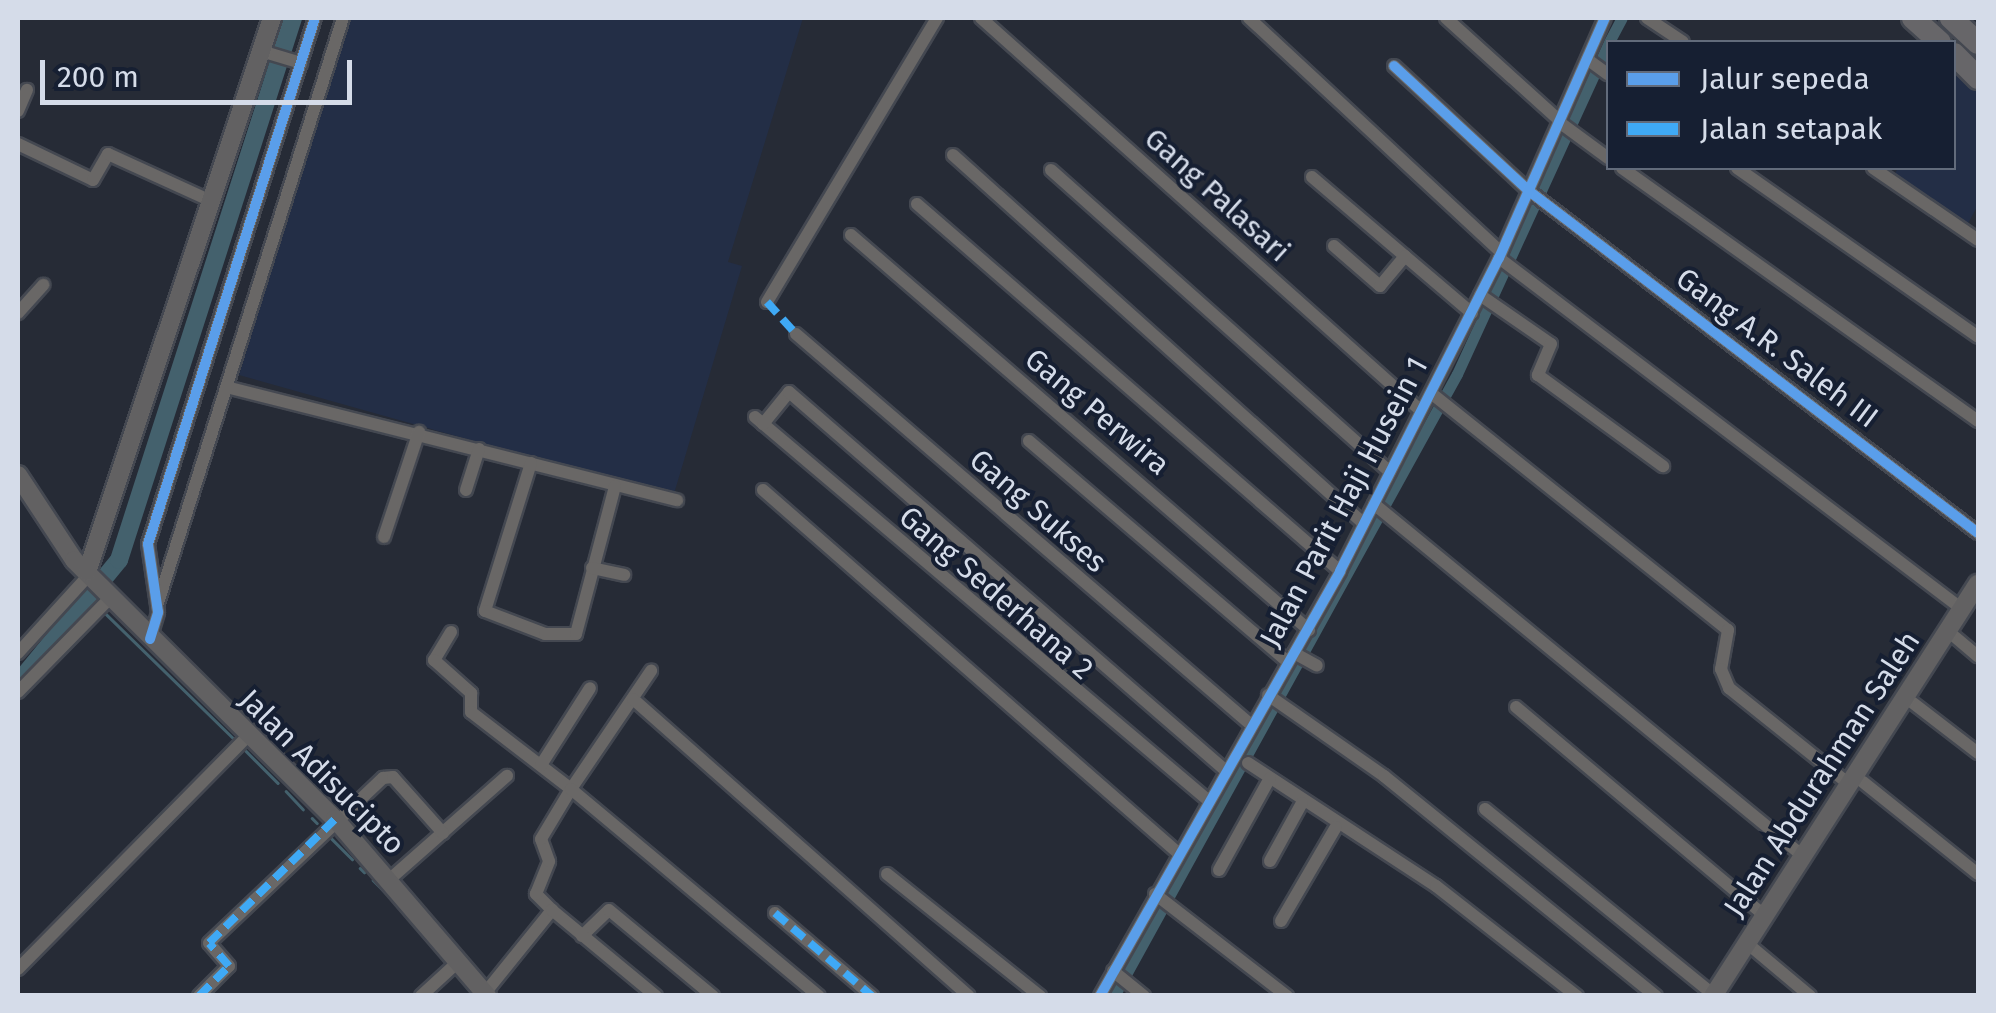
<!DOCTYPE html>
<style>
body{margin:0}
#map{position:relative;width:1996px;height:1013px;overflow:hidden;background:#262b36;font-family:"Fira Sans",sans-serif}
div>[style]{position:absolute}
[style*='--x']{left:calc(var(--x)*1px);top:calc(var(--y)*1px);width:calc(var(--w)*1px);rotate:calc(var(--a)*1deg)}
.built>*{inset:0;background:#232e46}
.stream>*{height:2.5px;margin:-1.25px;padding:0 1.25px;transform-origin:1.25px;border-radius:1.25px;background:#44616d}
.canal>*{height:11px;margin:-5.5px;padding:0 5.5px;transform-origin:5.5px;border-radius:5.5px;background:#44616d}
.river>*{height:18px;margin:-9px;padding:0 9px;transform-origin:9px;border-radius:9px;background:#44616d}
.roads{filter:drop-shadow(2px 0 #444851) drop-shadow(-2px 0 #444851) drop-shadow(0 2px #444851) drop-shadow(0 -2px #444851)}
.street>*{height:12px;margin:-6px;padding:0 6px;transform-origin:6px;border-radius:6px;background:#696766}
.secondary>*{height:18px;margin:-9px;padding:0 9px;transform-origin:9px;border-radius:9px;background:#626162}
.highway>*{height:22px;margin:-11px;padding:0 11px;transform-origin:11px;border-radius:11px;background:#676669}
.quiet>*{height:8px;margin-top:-4px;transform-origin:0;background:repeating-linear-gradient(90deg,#3fa9f5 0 15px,transparent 0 23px)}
.cycleway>*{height:10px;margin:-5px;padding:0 5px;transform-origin:5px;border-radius:5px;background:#5a9eea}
span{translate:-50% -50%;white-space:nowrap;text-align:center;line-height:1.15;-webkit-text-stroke:8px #161f32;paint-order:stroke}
.street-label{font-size:30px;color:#d5dce9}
.frame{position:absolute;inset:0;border:20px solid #d5dce9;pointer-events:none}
.legend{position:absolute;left:1606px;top:40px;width:350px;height:130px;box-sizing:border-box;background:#161f32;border:2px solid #626b7b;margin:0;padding:12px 18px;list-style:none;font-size:30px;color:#d5dce9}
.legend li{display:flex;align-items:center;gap:20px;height:50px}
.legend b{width:50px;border:2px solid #626b7b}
.scale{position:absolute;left:40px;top:60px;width:312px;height:45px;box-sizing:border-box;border:5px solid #d5dce9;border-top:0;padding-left:12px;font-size:30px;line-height:35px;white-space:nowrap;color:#d5dce9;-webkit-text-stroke:8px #161f32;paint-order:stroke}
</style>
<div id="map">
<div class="built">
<div style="clip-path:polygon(349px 18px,803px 18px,728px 262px,742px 266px,673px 497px,239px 375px)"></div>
<div style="clip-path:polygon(1954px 68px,1978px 87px,1978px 205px,1965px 229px,1893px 177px,1898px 168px,1954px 168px)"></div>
</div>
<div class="stream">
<div style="--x:92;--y:600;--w:2;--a:63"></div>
<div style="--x:106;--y:614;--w:179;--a:44.3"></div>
<div style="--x:246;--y:751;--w:45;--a:45"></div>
<div style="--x:286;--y:791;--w:25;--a:47"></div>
<div style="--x:312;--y:818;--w:7;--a:45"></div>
<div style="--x:331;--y:838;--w:30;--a:45"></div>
<div style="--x:360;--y:868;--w:6;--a:45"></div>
<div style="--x:373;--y:880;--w:38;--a:45"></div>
</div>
<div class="canal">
<div style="--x:1609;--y:42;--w:27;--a:-62"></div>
<div style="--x:1114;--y:996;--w:710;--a:-61.13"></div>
<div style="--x:1457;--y:374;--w:363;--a:-65.4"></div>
</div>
<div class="river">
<div style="--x:18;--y:683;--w:159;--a:-50.6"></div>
<div style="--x:119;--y:560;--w:569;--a:-72.2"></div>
</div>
<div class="roads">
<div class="street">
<div style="--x:981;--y:18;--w:589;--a:41.76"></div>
<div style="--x:1249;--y:18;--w:344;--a:42.9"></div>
<div style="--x:1446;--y:18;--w:152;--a:42.1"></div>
<div style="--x:1647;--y:18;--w:43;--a:33.7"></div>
<div style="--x:261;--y:51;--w:42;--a:16.7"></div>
<div style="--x:1587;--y:59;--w:26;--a:36"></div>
<div style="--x:1394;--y:66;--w:184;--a:42.8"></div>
<div style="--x:1529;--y:191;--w:564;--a:37.3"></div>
<div style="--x:18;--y:111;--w:23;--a:-67"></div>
<div style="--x:1559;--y:122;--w:61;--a:36.3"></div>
<div style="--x:18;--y:144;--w:83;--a:25.6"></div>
<div style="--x:93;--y:180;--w:30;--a:-60"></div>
<div style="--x:108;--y:154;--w:113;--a:24.5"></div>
<div style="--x:953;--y:155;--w:551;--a:41.91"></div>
<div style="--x:1622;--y:168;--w:437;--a:35.4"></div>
<div style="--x:1737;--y:168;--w:294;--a:35"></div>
<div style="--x:1873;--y:168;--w:127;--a:34.4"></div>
<div style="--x:1051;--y:170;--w:454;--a:41.7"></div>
<div style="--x:1312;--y:177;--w:210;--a:40.4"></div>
<div style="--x:917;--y:204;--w:560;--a:40.95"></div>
<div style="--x:851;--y:235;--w:605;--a:40.78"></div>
<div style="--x:1334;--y:246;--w:61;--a:41"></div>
<div style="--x:1380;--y:286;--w:39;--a:-50"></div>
<div style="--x:1499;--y:258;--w:581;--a:37.17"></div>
<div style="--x:1480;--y:295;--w:86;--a:34.6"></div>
<div style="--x:1551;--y:344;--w:34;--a:113"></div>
<div style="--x:1538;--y:375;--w:155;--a:36.1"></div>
<div style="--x:767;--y:302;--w:331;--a:-59.1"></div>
<div style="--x:18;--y:313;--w:38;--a:-48"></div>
<div style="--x:796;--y:334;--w:599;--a:40.66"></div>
<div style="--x:230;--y:388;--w:461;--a:14.1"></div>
<div style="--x:1431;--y:393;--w:380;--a:38.6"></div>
<div style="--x:1728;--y:630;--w:40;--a:100"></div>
<div style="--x:1721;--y:669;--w:21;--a:67"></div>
<div style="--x:1729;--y:688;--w:154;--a:38.7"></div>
<div style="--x:755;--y:417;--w:595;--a:40.23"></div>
<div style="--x:763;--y:424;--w:41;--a:-50.9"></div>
<div style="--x:789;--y:392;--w:577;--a:40.92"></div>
<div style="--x:1029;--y:441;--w:340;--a:40.5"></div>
<div style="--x:531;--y:463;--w:155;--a:107.3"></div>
<div style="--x:485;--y:611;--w:64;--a:21"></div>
<div style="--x:545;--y:634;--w:31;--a:0"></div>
<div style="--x:576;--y:634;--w:153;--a:-75.2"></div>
<div style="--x:466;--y:490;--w:43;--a:-72.4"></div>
<div style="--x:763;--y:490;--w:550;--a:41.17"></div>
<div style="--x:1374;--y:504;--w:555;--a:39.37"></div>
<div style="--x:384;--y:537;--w:111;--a:-71.6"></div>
<div style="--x:592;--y:568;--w:33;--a:12"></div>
<div style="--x:157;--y:606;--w:617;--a:-72.45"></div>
<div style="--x:451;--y:632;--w:33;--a:121"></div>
<div style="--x:434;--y:660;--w:50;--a:41.7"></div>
<div style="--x:471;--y:693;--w:19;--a:90"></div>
<div style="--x:471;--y:712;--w:126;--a:37.6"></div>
<div style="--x:571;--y:789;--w:143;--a:-55.9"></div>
<div style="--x:1955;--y:637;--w:30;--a:40"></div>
<div style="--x:150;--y:639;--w:28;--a:-73"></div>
<div style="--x:158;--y:612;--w:69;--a:-98.4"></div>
<div style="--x:148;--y:544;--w:552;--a:-72.39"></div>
<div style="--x:18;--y:653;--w:107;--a:-47.7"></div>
<div style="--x:1294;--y:653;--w:26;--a:29"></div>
<div style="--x:18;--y:692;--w:133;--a:-45.6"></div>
<div style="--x:1268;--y:695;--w:141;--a:34.9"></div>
<div style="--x:1384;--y:776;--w:350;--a:39"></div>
<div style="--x:633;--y:699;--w:448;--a:41.5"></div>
<div style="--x:1913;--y:703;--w:82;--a:37.6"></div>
<div style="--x:1516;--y:707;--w:324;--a:40"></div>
<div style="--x:1248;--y:763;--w:225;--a:33.2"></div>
<div style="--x:1436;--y:886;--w:179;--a:38"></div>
<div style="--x:541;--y:765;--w:91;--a:-57.5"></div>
<div style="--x:1863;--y:782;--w:147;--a:38.7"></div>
<div style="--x:1485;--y:809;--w:296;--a:39.1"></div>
<div style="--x:1270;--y:861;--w:66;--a:-61.1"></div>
<div style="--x:1219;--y:870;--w:105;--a:-61"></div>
<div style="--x:887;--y:874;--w:196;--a:38.6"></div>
<div style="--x:390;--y:879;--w:156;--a:-41.4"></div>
<div style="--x:1155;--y:894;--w:167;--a:37.7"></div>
<div style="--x:552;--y:910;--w:23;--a:-135"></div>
<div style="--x:536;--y:894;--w:35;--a:-68"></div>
<div style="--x:549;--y:861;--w:23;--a:-110"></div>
<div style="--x:541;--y:839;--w:58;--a:-59"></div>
<div style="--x:571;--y:789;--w:323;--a:39.9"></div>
<div style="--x:775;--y:913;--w:128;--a:40.6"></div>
<div style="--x:1281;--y:921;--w:109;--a:-59.7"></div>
<div style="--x:582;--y:936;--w:37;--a:-44"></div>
<div style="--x:609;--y:910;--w:135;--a:39.6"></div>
<div style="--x:1754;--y:949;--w:73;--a:40"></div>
<div style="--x:18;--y:969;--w:327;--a:-45.4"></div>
<div style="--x:1113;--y:971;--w:40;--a:39"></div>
<div style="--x:485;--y:993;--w:107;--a:-51.1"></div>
<div style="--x:552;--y:910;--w:135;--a:39.6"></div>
<div style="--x:199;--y:996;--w:42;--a:-45"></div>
<div style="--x:229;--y:966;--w:30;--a:-131"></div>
<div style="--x:209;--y:943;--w:240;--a:-43.5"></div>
<div style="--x:383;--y:778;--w:10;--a:-6"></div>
<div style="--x:393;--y:777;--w:75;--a:48.2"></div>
<div style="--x:421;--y:996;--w:50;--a:-42.6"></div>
<div style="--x:1100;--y:996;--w:488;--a:-60.5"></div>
<div style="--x:1340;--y:571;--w:351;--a:-63.1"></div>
<div style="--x:1499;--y:258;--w:262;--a:-66.2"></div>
</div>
<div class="secondary">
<div style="--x:18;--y:475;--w:102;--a:56.6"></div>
<div style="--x:74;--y:560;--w:368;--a:44.8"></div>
<div style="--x:335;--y:819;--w:233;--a:49.3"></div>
<div style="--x:87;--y:572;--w:584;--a:-71.53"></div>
<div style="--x:1713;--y:996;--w:490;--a:-57.3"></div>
</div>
<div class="highway">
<div style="--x:1913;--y:18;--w:36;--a:42"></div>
<div style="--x:1951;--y:18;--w:37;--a:43"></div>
<div style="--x:1954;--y:54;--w:34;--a:45"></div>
</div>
</div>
<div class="quiet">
<div style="--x:767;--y:302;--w:43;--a:47.8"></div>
<div style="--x:775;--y:913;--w:128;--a:40.6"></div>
<div style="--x:199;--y:996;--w:42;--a:-45"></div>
<div style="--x:229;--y:966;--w:30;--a:-131"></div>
<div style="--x:209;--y:943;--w:177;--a:-44.5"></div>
</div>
<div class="cycleway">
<div style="--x:1394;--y:66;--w:184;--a:42.8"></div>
<div style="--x:1529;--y:191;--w:564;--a:37.3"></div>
<div style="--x:150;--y:639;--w:28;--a:-73"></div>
<div style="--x:158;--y:612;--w:69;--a:-98.4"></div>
<div style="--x:148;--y:544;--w:552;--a:-72.39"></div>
<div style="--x:1100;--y:996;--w:488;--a:-60.5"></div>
<div style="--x:1340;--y:571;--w:351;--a:-63.1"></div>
<div style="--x:1499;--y:258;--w:262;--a:-66.2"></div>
</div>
<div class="street-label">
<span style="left:1217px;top:195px;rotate:42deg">Gang Palasari</span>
<span style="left:1777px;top:348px;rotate:37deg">Gang A.R. Saleh III</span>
<span style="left:1097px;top:412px;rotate:40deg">Gang Perwira</span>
<span style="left:1344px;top:502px;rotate:-62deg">Jalan Parit Haji Husein 1</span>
<span style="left:1038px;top:511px;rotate:41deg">Gang Sukses</span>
<span style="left:996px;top:593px;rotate:41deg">Gang Sederhana 2</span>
<span style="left:322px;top:772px;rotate:45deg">Jalan Adisucipto</span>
<span style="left:1822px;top:774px;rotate:-57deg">Jalan Abdurahman Saleh</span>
</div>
<div class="frame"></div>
<ul class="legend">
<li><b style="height:12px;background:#5a9eea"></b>Jalur sepeda</li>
<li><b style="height:12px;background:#3fa9f5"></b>Jalan setapak</li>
</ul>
<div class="scale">200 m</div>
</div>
